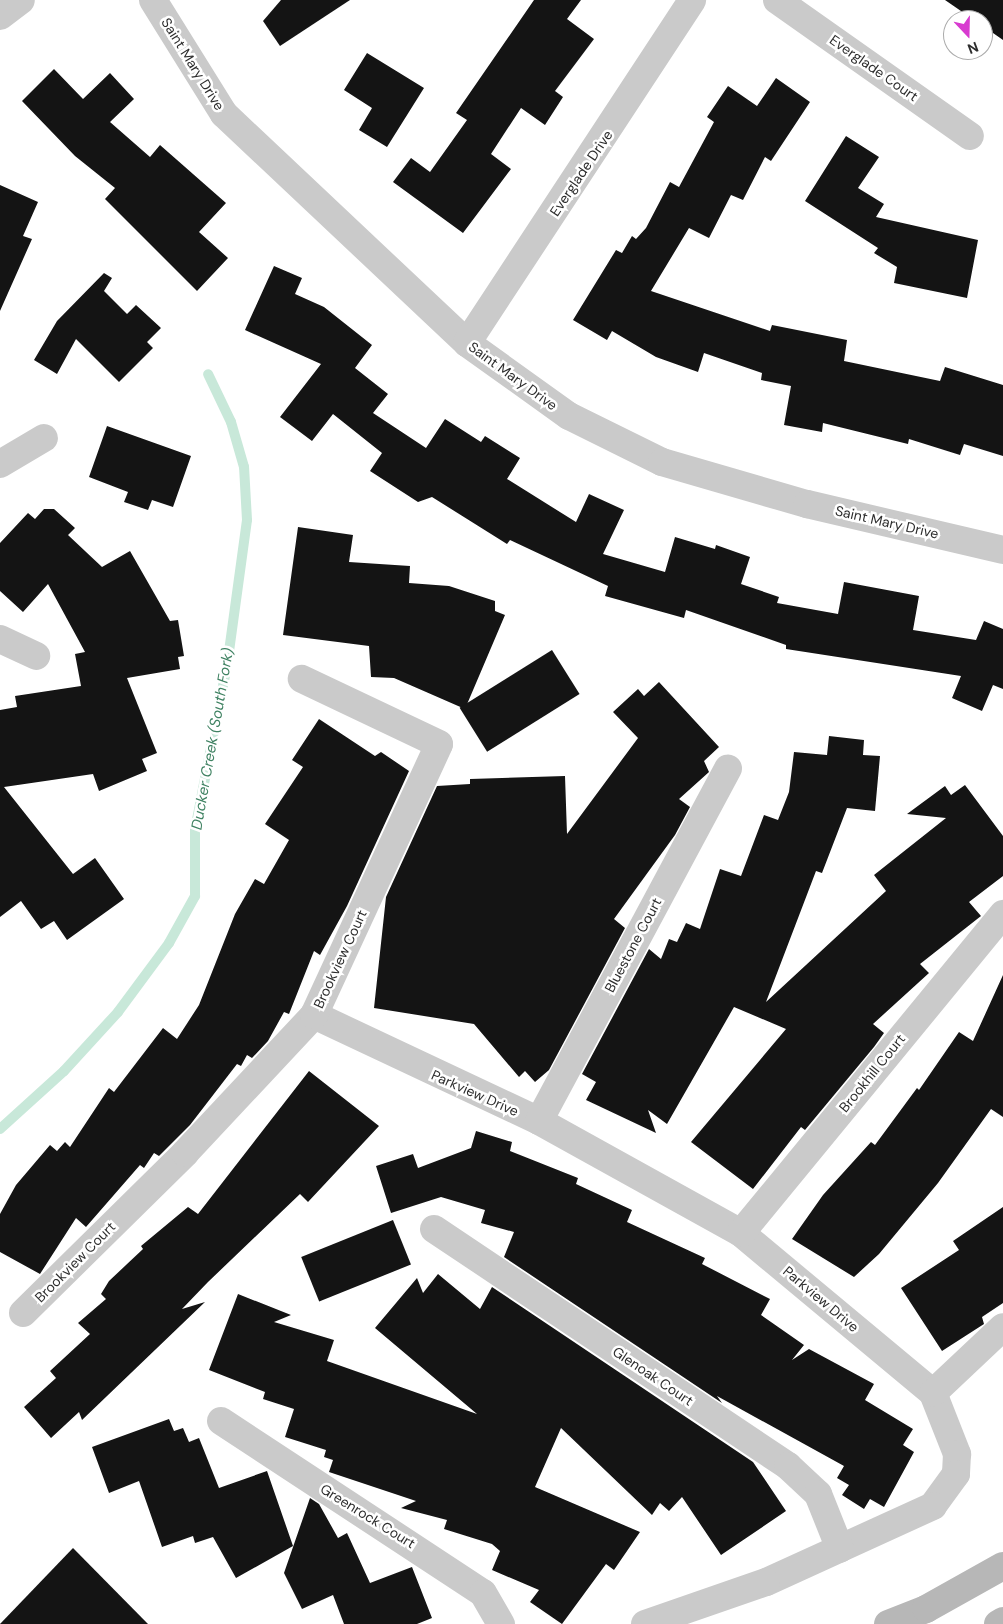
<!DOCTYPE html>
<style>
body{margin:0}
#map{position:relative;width:1003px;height:1624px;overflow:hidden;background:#fff;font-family:"DM Sans",sans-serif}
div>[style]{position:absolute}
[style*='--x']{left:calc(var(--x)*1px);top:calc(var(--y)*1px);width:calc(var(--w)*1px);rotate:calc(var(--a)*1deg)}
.stream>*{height:10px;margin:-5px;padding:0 5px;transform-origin:5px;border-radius:5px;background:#c8e8d9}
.building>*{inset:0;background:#141414;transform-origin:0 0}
.street>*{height:28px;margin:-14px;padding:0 14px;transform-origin:14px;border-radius:14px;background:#cacaca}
.secondary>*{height:28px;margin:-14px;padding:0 14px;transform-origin:14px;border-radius:14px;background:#b7b7b7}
span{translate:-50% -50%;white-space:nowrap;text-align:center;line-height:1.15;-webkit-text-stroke:5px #fff;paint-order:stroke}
.street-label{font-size:14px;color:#2d2d2d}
.water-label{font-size:15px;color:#3f8262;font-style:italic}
.north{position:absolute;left:943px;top:10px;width:50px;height:50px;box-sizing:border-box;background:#fff;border:1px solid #ababab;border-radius:50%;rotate:159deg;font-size:14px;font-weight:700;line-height:20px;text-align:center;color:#2d2d2d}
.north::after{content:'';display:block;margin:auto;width:18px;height:22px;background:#d83bd0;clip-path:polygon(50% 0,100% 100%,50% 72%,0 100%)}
</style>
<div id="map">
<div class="stream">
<div style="--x:0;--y:1129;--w:86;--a:-42.2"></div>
<div style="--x:64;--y:1071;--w:80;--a:-47.5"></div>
<div style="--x:118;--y:1012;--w:86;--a:-53.5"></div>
<div style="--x:169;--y:943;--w:54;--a:-61"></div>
<div style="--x:195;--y:896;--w:66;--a:-90"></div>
<div style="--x:195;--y:830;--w:167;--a:-79"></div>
<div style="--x:227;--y:666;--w:147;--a:-82.2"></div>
<div style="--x:247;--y:520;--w:53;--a:-93.2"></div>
<div style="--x:244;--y:467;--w:47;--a:-106.1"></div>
<div style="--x:231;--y:422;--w:53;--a:-115.6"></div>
</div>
<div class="building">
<div style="clip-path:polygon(281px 0,350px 0,280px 46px,263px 21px)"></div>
<div style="clip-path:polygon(534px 0,581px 0,567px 19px,594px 39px,555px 91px,563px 97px,545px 125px,521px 108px,491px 154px,511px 169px,463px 233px,393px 182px,411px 158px,430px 172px,467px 120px,456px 113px)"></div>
<div style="clip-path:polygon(945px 0,1003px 0,1003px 40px,983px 26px,983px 20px,974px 20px)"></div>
<div style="clip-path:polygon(367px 53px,424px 88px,387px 147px,359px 130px,372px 108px,344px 90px)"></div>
<div style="clip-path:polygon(54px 69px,83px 99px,110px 73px,134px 99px,110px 122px,150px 157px,160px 145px,226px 203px,199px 232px,228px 258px,197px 291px,105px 199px,115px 188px,75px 156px,22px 101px)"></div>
<div style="clip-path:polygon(776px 78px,810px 102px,771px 161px,765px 157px,743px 200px,731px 195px,709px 238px,689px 228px,651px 291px,770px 331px,772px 325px,847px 340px,844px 361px,940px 381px,945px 367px,1003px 385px,1003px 456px,964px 444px,960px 455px,909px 439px,908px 444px,823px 423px,822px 432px,784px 425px,791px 386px,761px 380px,762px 373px,704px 353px,698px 372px,656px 357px,612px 331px,607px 340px,573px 320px,616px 250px,622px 253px,632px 236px,636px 239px,646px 228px,670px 182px,679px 187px,714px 122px,707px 117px,728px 86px,757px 106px)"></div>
<div style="clip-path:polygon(846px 136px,879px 157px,858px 188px,884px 204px,876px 217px,978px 240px,967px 298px,894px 283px,897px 267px,874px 253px,878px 248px,805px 201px)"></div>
<div style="clip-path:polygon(0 185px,38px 202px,23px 236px,32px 239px,0 311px)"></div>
<div style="clip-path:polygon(274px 266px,302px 278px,295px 294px,324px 307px,372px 345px,355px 368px,388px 394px,373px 413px,426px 448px,445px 419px,481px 442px,485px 436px,520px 458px,507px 479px,576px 522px,589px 494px,624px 510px,603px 554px,665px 572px,675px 537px,715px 549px,716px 545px,750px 557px,741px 584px,779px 597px,777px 603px,838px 614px,844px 582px,919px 596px,913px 630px,976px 640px,984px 621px,1003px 629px,1003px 689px,993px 685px,982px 711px,952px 698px,961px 676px,786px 649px,786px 645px,686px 610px,684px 618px,605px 596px,608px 586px,510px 540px,507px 544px,432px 497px,418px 502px,370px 471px,382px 453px,333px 414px,312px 441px,280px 417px,321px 364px,245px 330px)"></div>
<div style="clip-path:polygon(104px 273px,112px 278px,104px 291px,127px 314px,136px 305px,161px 328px,147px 342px,153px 348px,119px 382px,76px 339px,57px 374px,34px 360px,57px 321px)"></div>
<div style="clip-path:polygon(107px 426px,191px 456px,173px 507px,152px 500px,148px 510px,124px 502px,128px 492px,89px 477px)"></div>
<div style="clip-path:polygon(44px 509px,54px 509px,75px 528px,68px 535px,102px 567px,130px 551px,170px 621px,178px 620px,184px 656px,178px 657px,180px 669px,127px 678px,157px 753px,142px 759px,147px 771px,99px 791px,93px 774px,4px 787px,73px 874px,95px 858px,124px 899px,67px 940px,54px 921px,41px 929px,21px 901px,0 917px,0 710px,17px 707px,15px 696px,81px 686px,75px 654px,85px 652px,48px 584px,23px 612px,0 591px,0 543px,28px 513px,35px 519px)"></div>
<div style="clip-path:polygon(298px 527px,353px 535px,349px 562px,410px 566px,409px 583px,449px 586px,495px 601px,495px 611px,505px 615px,465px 709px,394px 678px,371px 677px,369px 646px,283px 635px)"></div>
<div style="left:552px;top:650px;width:52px;height:109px;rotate:58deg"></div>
<div style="clip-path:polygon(659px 682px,719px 747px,704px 761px,709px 772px,679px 799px,690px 807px,675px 835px,614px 919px,625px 928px,549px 1070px,535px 1082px,525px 1071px,519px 1077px,474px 1024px,374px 1008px,386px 897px,437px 786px,470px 784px,470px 779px,565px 776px,567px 834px,638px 738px,613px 712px,638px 689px,644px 696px)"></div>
<div style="clip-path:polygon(319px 719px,375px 756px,381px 752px,409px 771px,347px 906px,320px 955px,314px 951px,289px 1014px,284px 1012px,268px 1041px,252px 1058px,247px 1055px,241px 1066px,237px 1064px,190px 1125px,159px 1156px,154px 1153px,144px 1168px,140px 1165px,86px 1227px,76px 1218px,40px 1274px,0 1252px,0 1214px,16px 1185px,50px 1145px,57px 1151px,65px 1142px,70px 1147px,109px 1088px,114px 1092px,163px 1028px,177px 1039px,199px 1005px,235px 914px,255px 879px,264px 884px,289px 840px,265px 824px,303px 767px,292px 760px)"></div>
<div style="clip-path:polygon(829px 736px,864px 740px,863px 755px,880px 756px,875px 811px,847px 808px,822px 873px,816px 871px,766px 1002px,886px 891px,874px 875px,946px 818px,907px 814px,945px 786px,951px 795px,965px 785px,1003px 836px,1003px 876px,969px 902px,981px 916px,920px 964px,929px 973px,873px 1024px,884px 1033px,874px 1047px,805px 1130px,801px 1127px,753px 1189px,691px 1142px,786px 1029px,734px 1007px,667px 1124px,648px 1110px,656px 1133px,586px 1100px,596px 1082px,582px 1074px,649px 949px,661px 959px,669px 939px,677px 942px,686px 923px,700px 929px,720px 869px,741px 876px,764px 815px,778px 820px,789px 792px,794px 752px,827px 755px)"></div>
<div style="clip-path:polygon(1003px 975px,1003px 1117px,991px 1109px,938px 1183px,879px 1254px,854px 1277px,792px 1239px,823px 1195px,871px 1142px,875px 1145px,917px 1088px,919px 1090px,959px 1032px,973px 1041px)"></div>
<div style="clip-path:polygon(309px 1071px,379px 1126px,308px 1202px,300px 1194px,208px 1282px,182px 1309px,205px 1302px,82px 1420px,79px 1412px,51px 1438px,24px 1407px,56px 1378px,50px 1371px,90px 1334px,78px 1323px,106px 1299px,101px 1294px,109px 1281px,143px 1249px,141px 1246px,188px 1207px,198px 1214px)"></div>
<div style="clip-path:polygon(476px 1131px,512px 1142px,510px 1151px,578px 1178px,576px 1184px,632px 1210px,627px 1222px,705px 1258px,702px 1264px,770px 1299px,761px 1315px,804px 1345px,792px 1360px,809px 1349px,874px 1384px,865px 1400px,913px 1429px,903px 1445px,914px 1452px,884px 1507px,870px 1499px,864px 1509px,842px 1495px,849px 1485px,837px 1478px,844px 1466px,717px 1396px,722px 1403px,504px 1257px,514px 1232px,481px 1223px,485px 1210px,441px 1197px,391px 1213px,376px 1166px,413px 1154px,418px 1168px,471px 1148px)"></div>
<div style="clip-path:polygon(1003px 1207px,1003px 1303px,982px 1317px,984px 1324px,942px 1351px,901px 1288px,959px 1250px,953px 1241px)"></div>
<div style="left:393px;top:1220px;width:48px;height:99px;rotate:68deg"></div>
<div style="clip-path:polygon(438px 1274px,480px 1309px,492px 1287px,753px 1462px,786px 1511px,721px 1555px,682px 1497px,669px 1511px,660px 1503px,652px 1515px,561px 1428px,535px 1487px,640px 1532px,614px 1570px,606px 1564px,562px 1624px,530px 1602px,539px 1590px,492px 1570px,500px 1551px,492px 1544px,444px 1529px,447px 1520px,401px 1508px,416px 1501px,329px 1472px,333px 1460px,324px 1457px,326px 1450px,285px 1437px,294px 1409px,263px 1399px,265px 1392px,209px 1370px,238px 1294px,291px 1315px,274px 1322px,334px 1340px,327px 1361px,477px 1414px,375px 1328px,417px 1278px,423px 1293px)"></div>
<div style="clip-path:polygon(169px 1419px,174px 1431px,183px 1428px,189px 1442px,199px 1438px,219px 1488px,267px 1471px,293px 1546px,236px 1578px,213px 1537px,195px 1543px,193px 1536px,162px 1547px,139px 1481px,109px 1493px,92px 1447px)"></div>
<div style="clip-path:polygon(310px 1498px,319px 1504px,338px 1538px,347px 1533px,370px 1583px,412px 1567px,432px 1618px,417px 1624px,344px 1624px,333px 1595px,302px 1609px,284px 1573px)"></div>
<div style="clip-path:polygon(73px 1548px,148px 1624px,0 1624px)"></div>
</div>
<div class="street">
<div style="--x:153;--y:0;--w:134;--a:58.1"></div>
<div style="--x:224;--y:114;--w:334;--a:43.3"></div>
<div style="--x:467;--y:343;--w:125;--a:35.6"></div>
<div style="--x:569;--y:416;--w:104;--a:26.3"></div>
<div style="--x:662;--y:462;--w:151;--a:16.2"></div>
<div style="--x:807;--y:504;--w:201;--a:13.2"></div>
<div style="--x:777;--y:0;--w:236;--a:35.2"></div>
<div style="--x:0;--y:16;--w:26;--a:-37"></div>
<div style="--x:467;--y:343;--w:410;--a:-56.7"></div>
<div style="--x:0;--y:464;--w:51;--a:-30.6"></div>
<div style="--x:0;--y:639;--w:40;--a:25"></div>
<div style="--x:314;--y:1015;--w:249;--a:25.2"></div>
<div style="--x:539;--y:1121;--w:231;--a:29"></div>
<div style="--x:741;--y:1233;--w:250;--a:39.8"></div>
<div style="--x:933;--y:1393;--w:66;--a:68.5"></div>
<div style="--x:957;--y:1454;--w:20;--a:93"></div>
<div style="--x:956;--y:1474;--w:39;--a:126"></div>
<div style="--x:933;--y:1506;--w:183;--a:155.5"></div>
<div style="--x:766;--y:1582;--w:128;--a:160.9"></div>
<div style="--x:539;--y:1121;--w:400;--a:-61.8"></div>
<div style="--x:434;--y:1229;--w:426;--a:33.8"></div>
<div style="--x:788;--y:1466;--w:41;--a:43"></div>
<div style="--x:818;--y:1494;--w:59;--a:68.2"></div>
<div style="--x:741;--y:1233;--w:413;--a:-50.6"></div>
<div style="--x:23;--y:1313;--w:228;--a:-44.6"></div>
<div style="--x:185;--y:1153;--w:189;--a:-46.9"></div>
<div style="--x:314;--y:1015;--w:298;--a:-65.2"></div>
<div style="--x:439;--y:744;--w:152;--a:-154.6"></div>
<div style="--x:933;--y:1393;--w:96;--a:-43.3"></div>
<div style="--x:221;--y:1421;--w:313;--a:33.3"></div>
<div style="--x:483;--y:1593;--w:36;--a:60"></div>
</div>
<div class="secondary">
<div style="--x:888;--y:1624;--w:41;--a:-21.5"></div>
<div style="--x:926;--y:1609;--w:88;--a:-29.2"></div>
<div style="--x:998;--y:1624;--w:6;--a:-31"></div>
</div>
<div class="street-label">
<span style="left:193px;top:64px;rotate:58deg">Saint Mary Drive</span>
<span style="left:874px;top:68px;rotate:35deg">Everglade Court</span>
<span style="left:581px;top:173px;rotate:-56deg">Everglade Drive</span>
<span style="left:513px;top:376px;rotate:36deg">Saint Mary Drive</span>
<span style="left:887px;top:522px;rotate:13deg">Saint Mary Drive</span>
<span style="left:633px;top:945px;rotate:-62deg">Bluestone Court</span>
<span style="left:340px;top:959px;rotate:-65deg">Brookview Court</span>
<span style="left:872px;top:1073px;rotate:-51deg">Brookhill Court</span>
<span style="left:475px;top:1093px;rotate:24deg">Parkview Drive</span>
<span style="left:75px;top:1262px;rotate:-45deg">Brookview Court</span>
<span style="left:821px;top:1299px;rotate:40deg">Parkview Drive</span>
<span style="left:653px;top:1376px;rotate:34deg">Glenoak Court</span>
<span style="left:368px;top:1516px;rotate:32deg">Greenrock Court</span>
</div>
<div class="water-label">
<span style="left:213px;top:739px;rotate:-80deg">Ducker Creek (South Fork)</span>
</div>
<div class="north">N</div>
</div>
